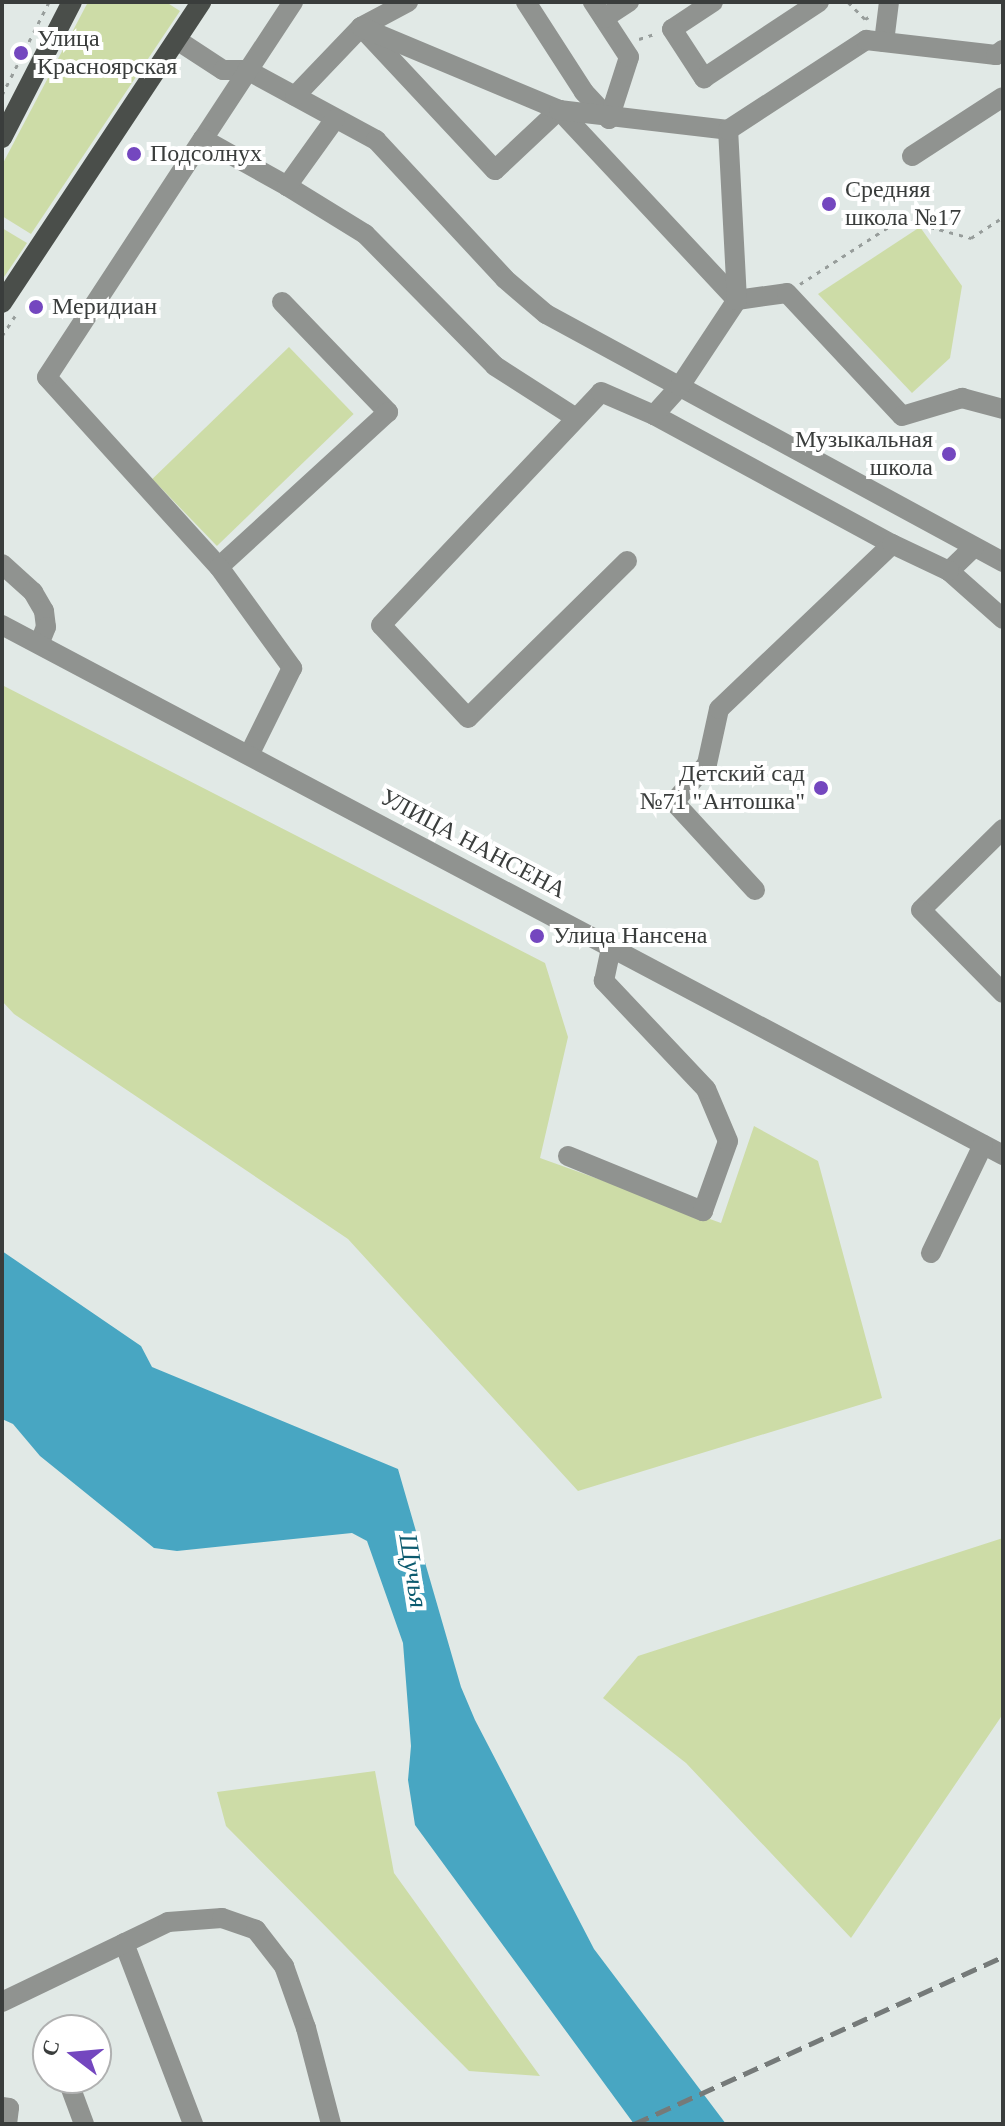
<!DOCTYPE html>
<meta charset="utf-8">
<style>
body{margin:0}
#map{position:relative;width:1005px;height:2126px;overflow:hidden;background:#e1e9e6;font-family:"Times New Roman",serif}
div>[style]{position:absolute}
[style*='--x']{left:calc(var(--x)*1px);top:calc(var(--y)*1px);width:calc(var(--w)*1px);rotate:calc(var(--a)*1deg)}
.green>*{inset:0;background:#cddca7;transform-origin:0 0}
.water>*{inset:0;background:#48a6c2}
.path>*{height:3px;margin-top:-1.5px;transform-origin:0;background:repeating-linear-gradient(90deg,#979d9b 0 4px,transparent 0 10px)}
.minor>*{height:20px;margin:-10px;padding:0 10px;transform-origin:10px;border-radius:10px;background:#909390}
.major>*{height:20px;margin:-10px;padding:0 10px;transform-origin:10px;border-radius:10px;background:#4a4e4a}
.rail>*{height:5px;margin-top:-2.5px;transform-origin:0;background:repeating-linear-gradient(90deg,#757a79 0 16px,transparent 0 24px)}
.dots>*{width:22px;height:22px;translate:-50% -50%;box-sizing:border-box;border:4px solid #fff;border-radius:50%}
span{translate:-50% -50%;white-space:nowrap;text-align:center;line-height:1.15;-webkit-text-stroke:8px #fff;paint-order:stroke}
.poi-label{font-size:24px;color:#3a3d3c}
.left{translate:0 -50%;text-align:left}
.right{translate:-100% -50%;text-align:right}
.street-label{font-size:24px;color:#3a3d3c}
.water-label{font-size:26px;color:#0c5b6f;font-style:italic}
.frame{position:absolute;inset:0;border:4px solid #3a3d3c;pointer-events:none}
.north{position:absolute;left:32px;top:2014px;width:80px;height:80px;box-sizing:border-box;background:#fff;border:2px solid #b0b1b1;border-radius:50%;rotate:286deg;font-size:22px;font-weight:700;line-height:32px;text-align:center;color:#3a3d3c}
.north::after{content:'';display:block;margin:auto;width:28px;height:36px;background:#7447bf;clip-path:polygon(50% 0,100% 100%,50% 72%,0 100%)}
</style>
<div id="map">
<div class="green">
<div style="clip-path:polygon(88px 2px,166px 2px,180px 11px,31px 234px,2px 216px,2px 165px)"></div>
<div style="clip-path:polygon(920px 227px,962px 286px,950px 358px,912px 393px,818px 294px)"></div>
<div style="clip-path:polygon(2px 228px,27px 243px,2px 280px)"></div>
<div style="left:289px;top:347px;width:93px;height:190px;rotate:46deg"></div>
<div style="clip-path:polygon(2px 685px,545px 963px,568px 1037px,540px 1158px,721px 1223px,754px 1126px,818px 1161px,882px 1398px,578px 1491px,348px 1239px,14px 1014px,2px 1001px)"></div>
<div style="clip-path:polygon(1003px 1538px,1003px 1714px,851px 1938px,686px 1763px,603px 1698px,638px 1656px)"></div>
<div style="clip-path:polygon(375px 1771px,394px 1873px,540px 2076px,469px 2071px,226px 1826px,217px 1792px)"></div>
</div>
<div class="water">
<div style="clip-path:polygon(2px 1251px,141px 1346px,152px 1367px,398px 1469px,461px 1687px,475px 1720px,594px 1949px,726px 2124px,634px 2124px,415px 1825px,408px 1780px,411px 1746px,403px 1643px,367px 1541px,352px 1533px,177px 1551px,154px 1548px,40px 1456px,13px 1424px,2px 1419px)"></div>
</div>
<div class="path">
<div style="--x:848;--y:2;--w:24;--a:45"></div>
<div style="--x:865;--y:19;--w:4;--a:-27"></div>
<div style="--x:639;--y:39;--w:19;--a:-18"></div>
<div style="--x:2;--y:95;--w:104;--a:-63.2"></div>
<div style="--x:800;--y:284;--w:120;--a:-32.8"></div>
<div style="--x:901;--y:219;--w:73;--a:15.2"></div>
<div style="--x:971;--y:238;--w:38;--a:-33"></div>
<div style="--x:2;--y:336;--w:24;--a:-57"></div>
</div>
<div class="minor">
<div style="--x:408;--y:2;--w:53;--a:152"></div>
<div style="--x:361;--y:27;--w:196;--a:46.9"></div>
<div style="--x:495;--y:170;--w:88;--a:-43.2"></div>
<div style="--x:559;--y:110;--w:260;--a:46.9"></div>
<div style="--x:737;--y:300;--w:50;--a:-8"></div>
<div style="--x:787;--y:293;--w:168;--a:46.9"></div>
<div style="--x:902;--y:416;--w:63;--a:-16.7"></div>
<div style="--x:962;--y:398;--w:42;--a:15"></div>
<div style="--x:526;--y:2;--w:107;--a:57.2"></div>
<div style="--x:584;--y:92;--w:37;--a:47"></div>
<div style="--x:609;--y:119;--w:65;--a:-72.1"></div>
<div style="--x:629;--y:57;--w:66;--a:-123.2"></div>
<div style="--x:713;--y:2;--w:49;--a:146.6"></div>
<div style="--x:672;--y:29;--w:59;--a:56.9"></div>
<div style="--x:704;--y:78;--w:138;--a:-33.5"></div>
<div style="--x:604;--y:18;--w:30;--a:-33"></div>
<div style="--x:177;--y:40;--w:55;--a:33.1"></div>
<div style="--x:223;--y:70;--w:24;--a:0"></div>
<div style="--x:247;--y:70;--w:147;--a:28.5"></div>
<div style="--x:376;--y:140;--w:190;--a:47.1"></div>
<div style="--x:505;--y:279;--w:54;--a:40.5"></div>
<div style="--x:546;--y:314;--w:520;--a:28.49"></div>
<div style="--x:884;--y:42;--w:40;--a:-82.9"></div>
<div style="--x:295;--y:96;--w:95;--a:-46.3"></div>
<div style="--x:361;--y:27;--w:215;--a:22.7"></div>
<div style="--x:559;--y:110;--w:170;--a:6.7"></div>
<div style="--x:203;--y:139;--w:164;--a:-56.7"></div>
<div style="--x:912;--y:156;--w:108;--a:-33"></div>
<div style="--x:287;--y:186;--w:92;--a:31.6"></div>
<div style="--x:365;--y:234;--w:185;--a:45.4"></div>
<div style="--x:495;--y:366;--w:96;--a:32.7"></div>
<div style="--x:282;--y:302;--w:153;--a:46.1"></div>
<div style="--x:388;--y:412;--w:229;--a:137.5"></div>
<div style="--x:219;--y:567;--w:256;--a:-132.2"></div>
<div style="--x:47;--y:377;--w:285;--a:-56.8"></div>
<div style="--x:203;--y:139;--w:96;--a:29.2"></div>
<div style="--x:287;--y:186;--w:82;--a:-54.4"></div>
<div style="--x:654;--y:415;--w:271;--a:28.5"></div>
<div style="--x:974;--y:547;--w:35;--a:136"></div>
<div style="--x:949;--y:571;--w:72;--a:41.6"></div>
<div style="--x:627;--y:561;--w:223;--a:135.4"></div>
<div style="--x:468;--y:718;--w:127;--a:-133.1"></div>
<div style="--x:381;--y:625;--w:320;--a:-46.6"></div>
<div style="--x:601;--y:392;--w:58;--a:23.5"></div>
<div style="--x:654;--y:415;--w:39;--a:-48"></div>
<div style="--x:680;--y:386;--w:103;--a:-56.5"></div>
<div style="--x:737;--y:300;--w:170;--a:-93"></div>
<div style="--x:728;--y:130;--w:165;--a:-33.1"></div>
<div style="--x:866;--y:40;--w:131;--a:6.6"></div>
<div style="--x:996;--y:55;--w:9;--a:-36"></div>
<div style="--x:2;--y:564;--w:42;--a:42.1"></div>
<div style="--x:33;--y:592;--w:22;--a:60"></div>
<div style="--x:44;--y:611;--w:16;--a:83"></div>
<div style="--x:46;--y:627;--w:18;--a:112"></div>
<div style="--x:219;--y:567;--w:125;--a:54.1"></div>
<div style="--x:292;--y:668;--w:97;--a:116.3"></div>
<div style="--x:2;--y:625;--w:1133;--a:27.9"></div>
<div style="--x:1003;--y:829;--w:115;--a:135.4"></div>
<div style="--x:921;--y:910;--w:117;--a:45.3"></div>
<div style="--x:755;--y:890;--w:120;--a:-132.6"></div>
<div style="--x:674;--y:802;--w:50;--a:-49"></div>
<div style="--x:707;--y:764;--w:56;--a:-77.7"></div>
<div style="--x:719;--y:709;--w:239;--a:-43.6"></div>
<div style="--x:892;--y:544;--w:63;--a:25.3"></div>
<div style="--x:568;--y:1156;--w:146;--a:22.2"></div>
<div style="--x:703;--y:1211;--w:74;--a:-70.3"></div>
<div style="--x:728;--y:1141;--w:56;--a:-112.9"></div>
<div style="--x:706;--y:1089;--w:149;--a:-133.4"></div>
<div style="--x:604;--y:981;--w:35;--a:-78"></div>
<div style="--x:931;--y:1253;--w:120;--a:-64.3"></div>
<div style="--x:124;--y:1943;--w:194;--a:69.1"></div>
<div style="--x:2;--y:2002;--w:184;--a:-25.7"></div>
<div style="--x:168;--y:1922;--w:54;--a:-4.2"></div>
<div style="--x:222;--y:1918;--w:36;--a:19"></div>
<div style="--x:256;--y:1930;--w:46;--a:52.1"></div>
<div style="--x:284;--y:1966;--w:66;--a:70.5"></div>
<div style="--x:306;--y:2028;--w:99;--a:75.4"></div>
<div style="--x:67;--y:2078;--w:49;--a:69.7"></div>
<div style="--x:2;--y:2107;--w:7;--a:8"></div>
<div style="--x:9;--y:2108;--w:16;--a:97"></div>
</div>
<div class="major">
<div style="--x:2;--y:138;--w:153;--a:-62.8"></div>
<div style="--x:2;--y:303;--w:361;--a:-56.5"></div>
</div>
<div class="rail">
<div style="--x:634;--y:2124;--w:405;--a:-24.4"></div>
</div>
<div class="dots">
<div style="left:21px;top:53px;background:#7447bf"></div>
<div style="left:134px;top:154px;background:#7447bf"></div>
<div style="left:829px;top:204px;background:#7447bf"></div>
<div style="left:36px;top:307px;background:#7447bf"></div>
<div style="left:949px;top:454px;background:#7447bf"></div>
<div style="left:821px;top:788px;background:#7447bf"></div>
<div style="left:537px;top:936px;background:#7447bf"></div>
</div>
<div class="poi-label">
<span class="left" style="left:37px;top:53px">Улица<br>Красноярская</span>
<span class="left" style="left:150px;top:154px">Подсолнух</span>
<span class="left" style="left:845px;top:204px">Средняя<br>школа №17</span>
<span class="left" style="left:52px;top:307px">Меридиан</span>
<span class="right" style="left:933px;top:454px">Музыкальная<br>школа</span>
<span class="right" style="left:805px;top:788px">Детский сад<br>№71 "Антошка"</span>
<span class="left" style="left:553px;top:936px">Улица Нансена</span>
</div>
<div class="street-label">
<span style="left:473px;top:844px;rotate:28deg">УЛИЦА НАНСЕНА</span>
</div>
<div class="water-label">
<span style="left:413px;top:1571px;rotate:81deg">Щучья</span>
</div>
<div class="frame"></div>
<div class="north">С</div>
</div>
